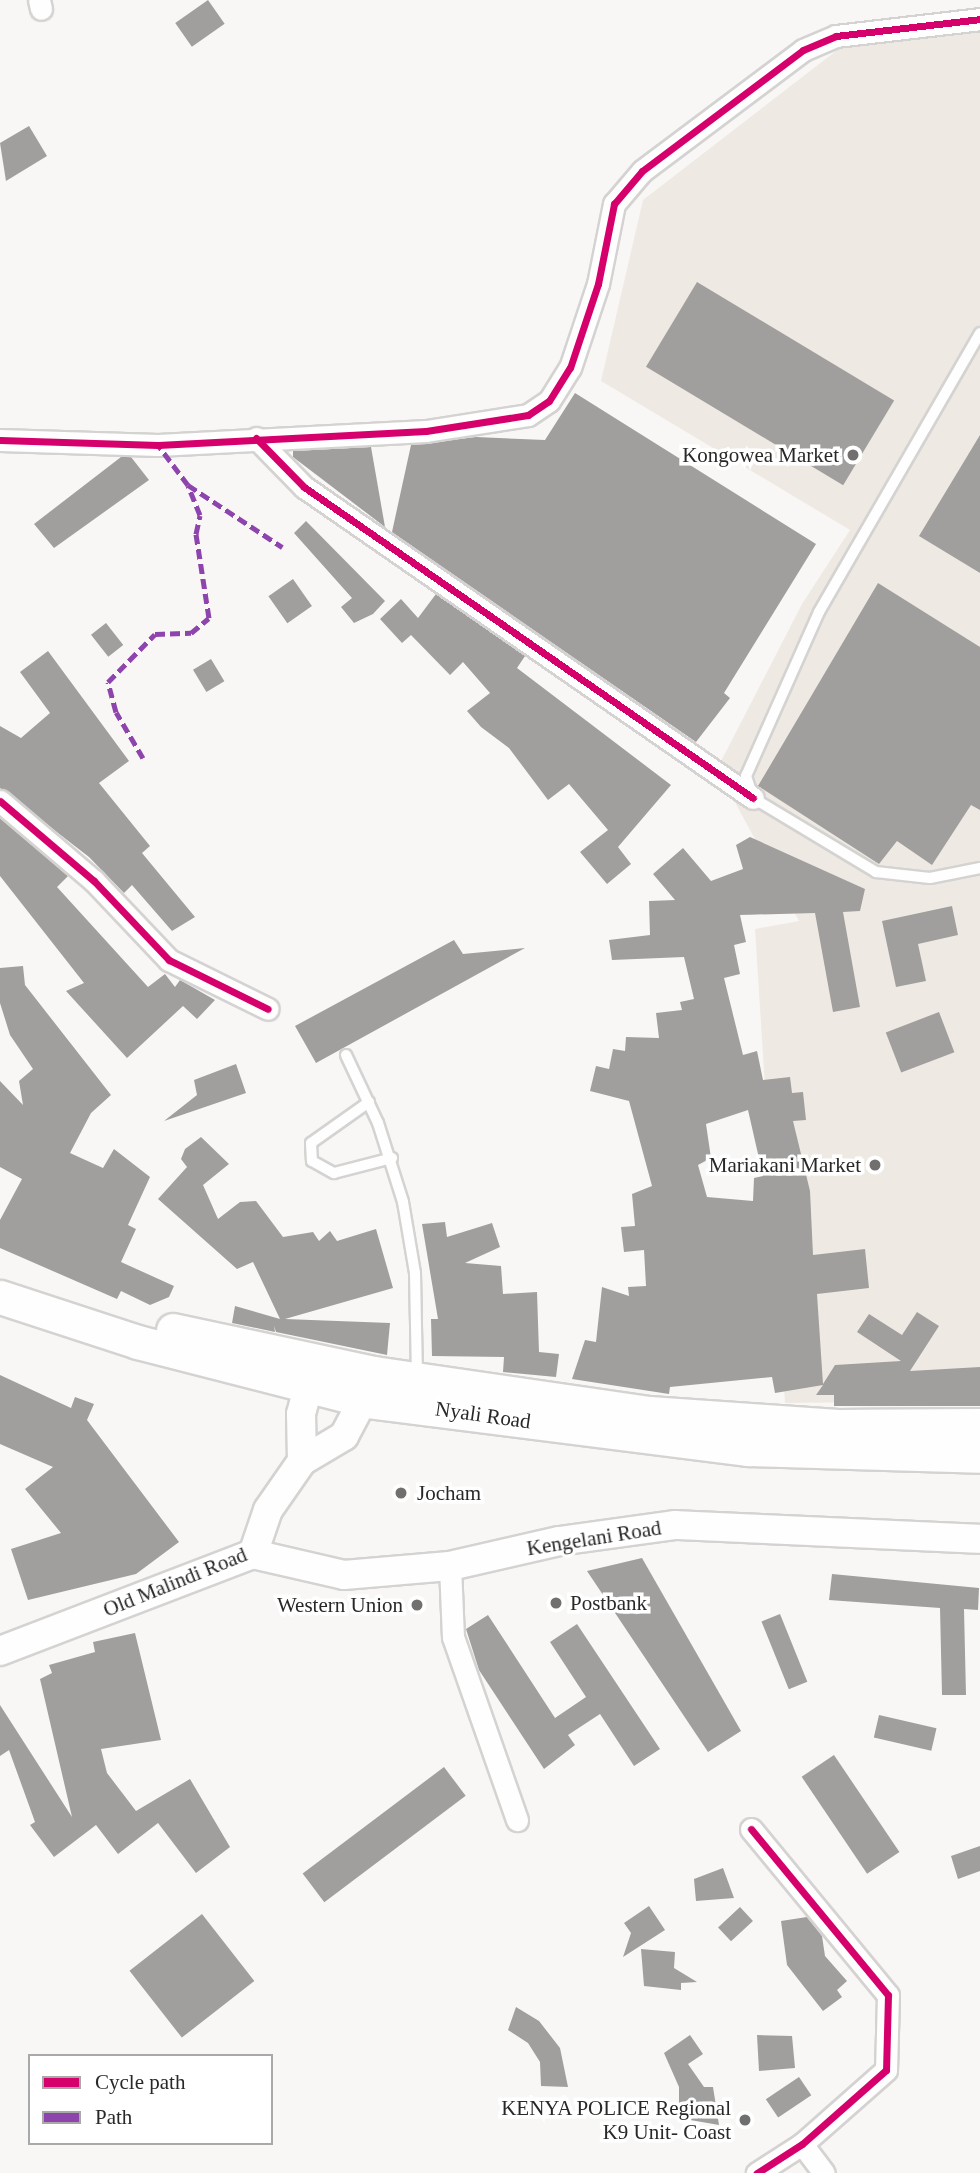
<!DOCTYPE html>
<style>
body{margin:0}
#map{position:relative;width:980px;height:2173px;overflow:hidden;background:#f9f7f5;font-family:"Times New Roman",serif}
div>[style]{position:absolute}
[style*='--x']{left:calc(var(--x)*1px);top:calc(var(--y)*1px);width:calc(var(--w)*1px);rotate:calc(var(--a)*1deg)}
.built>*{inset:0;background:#eeeae3}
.building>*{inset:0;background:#a09f9e;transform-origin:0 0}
.roads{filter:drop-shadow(2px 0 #d4d3d1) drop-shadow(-2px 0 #d4d3d1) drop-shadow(0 2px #d4d3d1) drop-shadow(0 -2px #d4d3d1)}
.service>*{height:10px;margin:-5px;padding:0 5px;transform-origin:5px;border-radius:5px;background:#fefefe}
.minor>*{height:21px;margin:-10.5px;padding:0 10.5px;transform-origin:10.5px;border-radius:10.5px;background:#fefefe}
.secondary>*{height:28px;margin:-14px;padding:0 14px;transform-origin:14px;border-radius:14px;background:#fefefe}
.trunk>*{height:33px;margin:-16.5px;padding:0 16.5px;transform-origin:16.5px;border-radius:16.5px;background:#fefefe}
.quiet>*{height:5px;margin-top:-2.5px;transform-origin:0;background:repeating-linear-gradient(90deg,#8e44ad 0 10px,transparent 0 15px)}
.cycleway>*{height:7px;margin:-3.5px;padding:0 3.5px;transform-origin:3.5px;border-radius:3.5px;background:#d6006c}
.dots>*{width:19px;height:19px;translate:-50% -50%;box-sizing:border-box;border:4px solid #fff;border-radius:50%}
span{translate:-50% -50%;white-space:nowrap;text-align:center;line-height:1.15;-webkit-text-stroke:7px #fff;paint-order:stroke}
.poi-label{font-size:21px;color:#292827}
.right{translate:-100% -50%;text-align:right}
.left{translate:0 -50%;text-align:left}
.street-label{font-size:21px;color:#292827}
.legend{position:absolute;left:28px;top:2054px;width:245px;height:91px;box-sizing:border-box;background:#fff;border:2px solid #a9a9a9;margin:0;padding:9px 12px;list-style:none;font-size:21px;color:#292827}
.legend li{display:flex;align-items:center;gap:14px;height:35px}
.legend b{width:35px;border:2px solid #a9a9a9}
</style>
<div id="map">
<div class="built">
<div style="clip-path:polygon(980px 17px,980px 1401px,785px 1403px,755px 929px,799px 921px,717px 769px,802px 604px,850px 530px,601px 381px,643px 200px,858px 34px)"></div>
</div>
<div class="building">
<div style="left:208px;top:0;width:29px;height:40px;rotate:55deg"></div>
<div style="clip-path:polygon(29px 126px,47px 156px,6px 181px,0 143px)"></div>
<div style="left:697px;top:282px;width:230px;height:99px;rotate:31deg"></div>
<div style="clip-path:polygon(575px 393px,816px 544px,724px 693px,730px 698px,696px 742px,392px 532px,411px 445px,476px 437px,545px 440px)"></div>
<div style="clip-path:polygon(980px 435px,980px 573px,919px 536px)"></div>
<div style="clip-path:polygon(371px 447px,385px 527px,293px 457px,293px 451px)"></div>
<div style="clip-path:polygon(121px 457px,131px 457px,149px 480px,54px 548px,34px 524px)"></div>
<div style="clip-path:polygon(306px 521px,385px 601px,373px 614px,354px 623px,341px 607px,352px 598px,294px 533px)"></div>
<div style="left:293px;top:579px;width:33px;height:30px;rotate:55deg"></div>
<div style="clip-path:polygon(878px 583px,980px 647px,980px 810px,971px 805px,932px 865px,897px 841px,879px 864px,758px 786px)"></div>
<div style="clip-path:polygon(436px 594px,525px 656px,517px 668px,671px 785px,618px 847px,631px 864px,607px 884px,580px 852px,608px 830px,569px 784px,548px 800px,509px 748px,481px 727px,467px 711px,490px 693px,463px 662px,450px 675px,411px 635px,402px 643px,380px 619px,401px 599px,418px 618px)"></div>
<div style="left:106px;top:623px;width:28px;height:19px;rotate:52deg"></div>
<div style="clip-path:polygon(48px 651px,129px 761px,99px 783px,150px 846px,142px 853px,195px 917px,172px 931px,132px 885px,124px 893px,89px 857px,0 788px,0 726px,21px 738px,50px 713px,20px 672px)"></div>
<div style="left:211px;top:659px;width:26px;height:21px;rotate:59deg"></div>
<div style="clip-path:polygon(0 818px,68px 876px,57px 887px,148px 987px,165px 974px,175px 987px,180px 980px,215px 1000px,197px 1019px,183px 1006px,127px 1058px,66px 991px,84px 983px,0 876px)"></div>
<div style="clip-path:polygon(evenodd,750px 837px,865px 889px,860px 911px,843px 912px,860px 1007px,833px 1012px,815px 913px,740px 915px,746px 942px,734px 945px,740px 974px,724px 978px,743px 1055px,757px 1051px,763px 1080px,790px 1077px,792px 1093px,803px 1092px,806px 1120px,793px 1121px,810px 1191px,813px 1255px,865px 1249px,869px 1288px,817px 1294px,823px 1384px,835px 1365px,901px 1361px,857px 1332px,869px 1314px,902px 1335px,917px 1312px,939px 1326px,910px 1371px,980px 1367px,980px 1406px,834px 1406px,834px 1395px,816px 1395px,823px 1385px,775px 1393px,772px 1377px,670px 1387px,669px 1394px,572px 1379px,585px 1340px,596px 1342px,602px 1287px,629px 1296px,628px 1287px,646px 1286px,644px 1250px,624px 1252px,621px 1227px,635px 1226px,632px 1194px,652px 1186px,629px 1101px,590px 1091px,596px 1066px,609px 1069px,613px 1049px,625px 1051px,626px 1037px,659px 1038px,656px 1013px,682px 1010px,680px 1002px,694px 999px,684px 957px,612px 960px,609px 940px,650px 935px,649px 901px,675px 900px,653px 874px,683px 848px,711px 881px,743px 869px,736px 845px,750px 837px,748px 1110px,763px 1176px,754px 1178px,753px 1201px,707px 1197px,698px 1165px,711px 1158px,706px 1124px,748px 1110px)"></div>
<div style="clip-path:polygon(952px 906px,958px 935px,918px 944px,926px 981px,896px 987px,882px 921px)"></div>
<div style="clip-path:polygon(454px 940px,463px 954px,525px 948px,316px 1063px,295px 1026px)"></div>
<div style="clip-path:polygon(23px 966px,25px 985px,111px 1095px,91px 1113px,70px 1153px,103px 1168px,114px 1149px,150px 1177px,128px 1225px,136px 1229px,121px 1262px,174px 1286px,169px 1297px,150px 1305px,121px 1291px,117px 1299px,0 1248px,0 1220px,22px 1179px,0 1167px,0 1081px,23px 1105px,19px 1081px,33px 1069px,10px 1035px,0 1003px,0 968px)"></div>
<div style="left:939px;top:1012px;width:43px;height:57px;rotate:69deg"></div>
<div style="clip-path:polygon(236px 1064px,246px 1093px,164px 1121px,197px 1095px,194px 1080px)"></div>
<div style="clip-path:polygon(201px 1137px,229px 1164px,203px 1185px,218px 1219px,240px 1202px,256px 1201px,283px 1237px,313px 1232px,319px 1241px,330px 1231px,337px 1241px,376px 1229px,393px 1288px,285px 1319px,390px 1323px,387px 1355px,276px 1332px,274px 1326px,275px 1332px,232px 1323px,235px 1306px,280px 1319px,253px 1262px,237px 1269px,158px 1199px,187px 1167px,181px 1159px,185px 1149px)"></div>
<div style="clip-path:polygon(445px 1222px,447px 1237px,492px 1223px,500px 1247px,465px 1263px,501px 1266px,503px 1294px,537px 1292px,539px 1352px,559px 1354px,556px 1377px,503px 1372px,504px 1357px,432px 1356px,431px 1319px,438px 1319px,422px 1224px)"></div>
<div style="clip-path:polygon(0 1375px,71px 1408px,75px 1397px,94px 1404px,87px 1420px,179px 1542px,136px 1574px,28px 1600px,11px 1549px,61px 1533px,25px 1489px,53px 1467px,0 1444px)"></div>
<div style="clip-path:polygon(642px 1558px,741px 1731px,708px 1752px,587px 1571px)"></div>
<div style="clip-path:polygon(832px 1574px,979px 1588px,978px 1610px,964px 1609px,966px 1695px,942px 1695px,940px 1608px,829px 1600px)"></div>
<div style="left:780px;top:1614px;width:73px;height:20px;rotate:68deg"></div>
<div style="clip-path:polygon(488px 1615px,555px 1718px,586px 1697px,550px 1642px,577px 1624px,660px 1749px,634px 1766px,600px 1714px,568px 1735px,575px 1745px,544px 1769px,479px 1670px,466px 1629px)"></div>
<div style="clip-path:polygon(135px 1633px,161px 1740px,101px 1749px,107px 1773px,136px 1811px,190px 1779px,230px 1847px,196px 1873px,158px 1823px,118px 1854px,96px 1825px,54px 1857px,30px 1825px,35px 1822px,9px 1750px,0 1756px,0 1705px,72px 1817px,40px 1679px,52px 1673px,49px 1665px,95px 1652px,93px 1642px)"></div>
<div style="left:879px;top:1715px;width:59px;height:23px;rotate:13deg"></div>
<div style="left:834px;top:1755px;width:117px;height:39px;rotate:56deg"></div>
<div style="left:444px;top:1767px;width:36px;height:177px;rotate:53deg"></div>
<div style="clip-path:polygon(980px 1846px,980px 1871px,958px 1879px,951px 1856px)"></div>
<div style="clip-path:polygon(723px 1868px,734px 1898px,696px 1901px,694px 1879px)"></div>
<div style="clip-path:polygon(649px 1906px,665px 1930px,623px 1957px,631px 1933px,624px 1923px)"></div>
<div style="left:740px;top:1907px;width:19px;height:30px;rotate:47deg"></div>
<div style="left:202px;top:1914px;width:85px;height:92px;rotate:52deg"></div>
<div style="clip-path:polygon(807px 1917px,822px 1936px,825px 1956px,847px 1981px,837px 1990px,842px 1997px,823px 2011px,787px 1965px,781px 1921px)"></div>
<div style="clip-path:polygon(641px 1949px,675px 1952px,674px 1968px,697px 1982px,681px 1983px,681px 1990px,644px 1986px)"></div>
<div style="clip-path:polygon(516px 2007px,539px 2021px,560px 2048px,568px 2087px,541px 2086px,540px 2062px,528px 2043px,508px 2030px)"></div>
<div style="clip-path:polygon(690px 2035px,703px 2054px,688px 2064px,704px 2087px,713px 2087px,719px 2125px,679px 2118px,679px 2087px,664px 2053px)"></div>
<div style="clip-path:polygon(757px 2035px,792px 2036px,795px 2068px,759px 2071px)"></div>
<div style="left:799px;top:2077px;width:22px;height:40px;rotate:56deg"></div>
</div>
<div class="roads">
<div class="service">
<div style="--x:980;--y:333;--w:322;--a:120"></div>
<div style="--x:819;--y:612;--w:180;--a:114"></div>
<div style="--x:746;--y:776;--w:23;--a:72"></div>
<div style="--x:753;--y:798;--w:144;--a:31"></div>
<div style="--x:876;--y:872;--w:54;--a:6.3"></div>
<div style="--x:930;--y:878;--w:51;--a:-11.3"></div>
<div style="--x:346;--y:1055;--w:75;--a:64.8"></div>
<div style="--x:378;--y:1123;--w:83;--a:72.4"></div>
<div style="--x:403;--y:1202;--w:72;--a:80.4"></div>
<div style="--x:415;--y:1273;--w:102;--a:88.9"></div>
<div style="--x:369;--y:1102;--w:71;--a:144.7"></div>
<div style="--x:311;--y:1143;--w:18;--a:87"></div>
<div style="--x:312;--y:1161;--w:25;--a:29"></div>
<div style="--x:334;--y:1173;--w:60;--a:-14.5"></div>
</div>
<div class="minor">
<div style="--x:39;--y:0;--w:9;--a:77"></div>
<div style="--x:256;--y:438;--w:69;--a:45.6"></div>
<div style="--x:304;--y:487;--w:546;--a:34.71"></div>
<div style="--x:0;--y:440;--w:158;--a:1.8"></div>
<div style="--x:158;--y:445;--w:268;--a:-3"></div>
<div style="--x:426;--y:431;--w:103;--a:-8.9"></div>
<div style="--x:528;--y:415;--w:25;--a:-34"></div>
<div style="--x:549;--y:401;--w:39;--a:-58"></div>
<div style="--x:570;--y:368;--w:89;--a:-71.6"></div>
<div style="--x:598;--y:284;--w:82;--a:-78.7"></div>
<div style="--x:614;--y:204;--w:43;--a:-49.7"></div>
<div style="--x:642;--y:171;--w:201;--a:-36.9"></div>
<div style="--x:803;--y:50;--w:36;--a:-23"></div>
<div style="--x:836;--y:36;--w:145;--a:-6.7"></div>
<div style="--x:0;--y:801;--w:123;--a:40.4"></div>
<div style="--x:94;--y:881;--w:109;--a:46.5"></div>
<div style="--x:169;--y:960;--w:110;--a:26.3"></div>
<div style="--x:450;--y:1566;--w:71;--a:87.6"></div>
<div style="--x:453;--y:1637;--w:194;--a:70.7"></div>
<div style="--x:751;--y:1829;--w:215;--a:50.5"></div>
<div style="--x:888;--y:1995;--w:75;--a:91.5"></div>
<div style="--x:886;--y:2070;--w:112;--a:138.6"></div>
<div style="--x:802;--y:2144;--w:54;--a:147.2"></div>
<div style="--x:802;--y:2144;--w:36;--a:53"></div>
</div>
<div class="secondary">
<div style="--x:302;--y:1461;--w:47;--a:-91.2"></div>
<div style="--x:301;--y:1414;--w:51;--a:-75.1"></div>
<div style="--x:253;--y:1554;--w:93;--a:13"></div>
<div style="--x:344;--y:1575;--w:106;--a:-4.9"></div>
<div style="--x:450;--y:1566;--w:112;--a:-12.9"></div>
<div style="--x:559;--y:1541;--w:118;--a:-7.8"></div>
<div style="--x:676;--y:1525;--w:304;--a:2.6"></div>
<div style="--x:0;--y:1651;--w:271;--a:-21"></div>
<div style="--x:253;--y:1554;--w:46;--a:-71.2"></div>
<div style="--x:268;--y:1510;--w:60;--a:-55.2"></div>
<div style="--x:302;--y:1461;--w:49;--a:-30.8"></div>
<div style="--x:344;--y:1436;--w:60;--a:-62.2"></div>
</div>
<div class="trunk">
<div style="--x:0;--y:1297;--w:145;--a:18.1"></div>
<div style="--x:138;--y:1342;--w:236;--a:14.4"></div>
<div style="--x:367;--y:1401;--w:384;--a:7.2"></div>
<div style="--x:748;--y:1449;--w:232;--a:1.7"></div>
<div style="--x:173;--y:1330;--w:206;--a:12.1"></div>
<div style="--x:374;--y:1373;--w:278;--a:8.3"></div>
<div style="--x:649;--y:1413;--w:189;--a:3.9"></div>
<div style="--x:838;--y:1426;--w:142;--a:-0.4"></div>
</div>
</div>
<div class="quiet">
<div style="--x:188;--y:485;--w:113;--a:33.4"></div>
<div style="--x:143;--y:758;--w:53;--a:-120.4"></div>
<div style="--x:116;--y:712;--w:31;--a:-105"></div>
<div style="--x:108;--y:682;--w:67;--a:-45.6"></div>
<div style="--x:155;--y:634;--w:36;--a:-2"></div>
<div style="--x:191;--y:633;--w:23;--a:-40"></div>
<div style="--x:209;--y:618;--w:85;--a:-98.8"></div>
<div style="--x:196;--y:534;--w:19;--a:-78"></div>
<div style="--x:200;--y:515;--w:32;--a:-112"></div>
<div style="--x:188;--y:485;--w:50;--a:-126.9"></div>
</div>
<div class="cycleway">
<div style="--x:256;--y:438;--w:69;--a:45.6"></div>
<div style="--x:304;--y:487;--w:546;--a:34.71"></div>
<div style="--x:0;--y:440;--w:158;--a:1.8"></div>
<div style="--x:158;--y:445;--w:268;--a:-3"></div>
<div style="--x:426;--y:431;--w:103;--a:-8.9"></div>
<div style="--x:528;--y:415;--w:25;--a:-34"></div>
<div style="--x:549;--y:401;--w:39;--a:-58"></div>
<div style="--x:570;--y:368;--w:89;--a:-71.6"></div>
<div style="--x:598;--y:284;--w:82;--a:-78.7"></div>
<div style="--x:614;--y:204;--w:43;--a:-49.7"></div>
<div style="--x:642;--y:171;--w:201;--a:-36.9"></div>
<div style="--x:803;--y:50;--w:36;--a:-23"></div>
<div style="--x:836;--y:36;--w:145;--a:-6.7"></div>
<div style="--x:0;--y:801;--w:123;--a:40.4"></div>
<div style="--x:94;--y:881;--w:109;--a:46.5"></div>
<div style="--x:169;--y:960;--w:110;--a:26.3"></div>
<div style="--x:751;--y:1829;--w:215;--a:50.5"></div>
<div style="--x:888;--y:1995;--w:75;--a:91.5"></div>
<div style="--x:886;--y:2070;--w:112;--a:138.6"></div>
<div style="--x:802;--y:2144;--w:54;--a:147.2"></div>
</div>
<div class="dots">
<div style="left:853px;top:455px;background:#72706f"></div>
<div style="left:875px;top:1165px;background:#72706f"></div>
<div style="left:401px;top:1493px;background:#72706f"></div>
<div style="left:556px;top:1603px;background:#72706f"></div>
<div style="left:417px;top:1605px;background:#72706f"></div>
<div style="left:745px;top:2120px;background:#72706f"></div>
</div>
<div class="poi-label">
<span class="right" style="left:839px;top:455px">Kongowea Market</span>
<span class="right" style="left:861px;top:1165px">Mariakani Market</span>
<span class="left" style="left:417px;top:1493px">Jocham</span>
<span class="left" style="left:570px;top:1603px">Postbank</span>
<span class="right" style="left:403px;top:1605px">Western Union</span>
<span class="right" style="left:731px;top:2120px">KENYA POLICE Regional<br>K9 Unit- Coast</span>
</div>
<div class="street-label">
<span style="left:483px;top:1415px;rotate:8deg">Nyali Road</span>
<span style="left:594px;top:1538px;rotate:-9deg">Kengelani Road</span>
<span style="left:175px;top:1582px;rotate:-22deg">Old Malindi Road</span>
</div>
<ul class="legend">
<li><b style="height:9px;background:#d6006c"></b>Cycle path</li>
<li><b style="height:9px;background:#8e44ad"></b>Path</li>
</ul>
</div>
